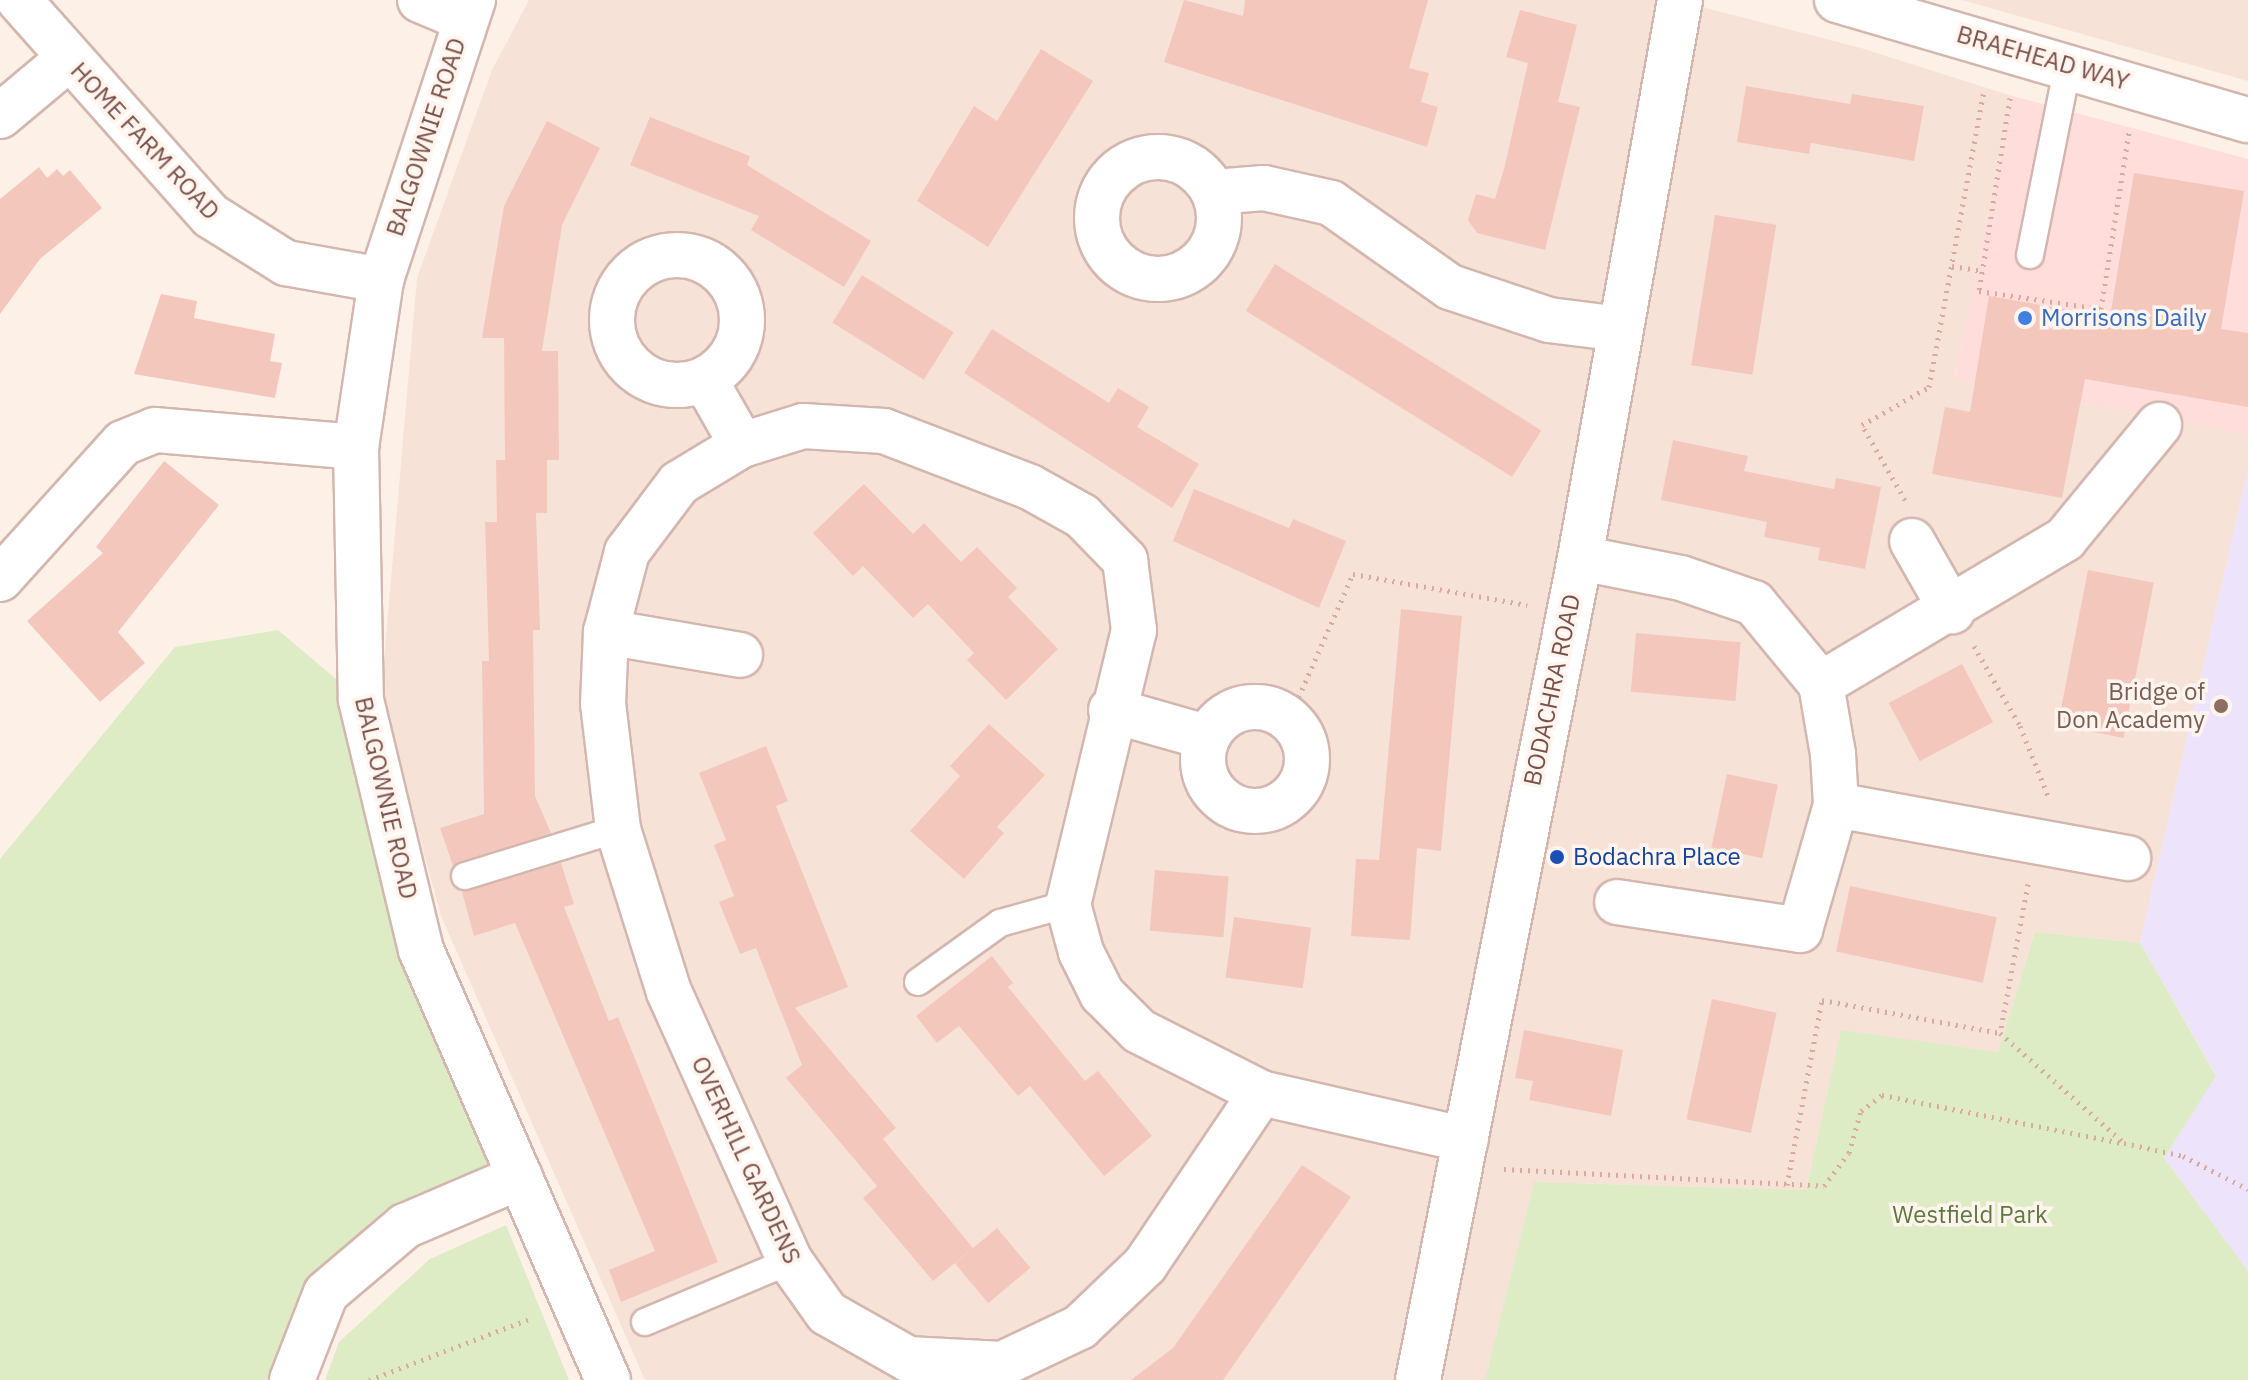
<!DOCTYPE html>
<style>
body{margin:0}
#map{position:relative;width:2248px;height:1380px;overflow:hidden;background:#fdf0e7;font-family:"IBM Plex Sans",sans-serif}
div>[style]{position:absolute}
[style*='--x']{left:calc(var(--x)*1px);top:calc(var(--y)*1px);width:calc(var(--w)*1px);rotate:calc(var(--a)*1deg)}
.residential>*{inset:0;background:#f7e2d8}
.commercial>*{inset:0;background:#feddda}
.education>*{inset:0;background:#ede3fa}
.green>*{inset:0;background:#ddecc4}
.building>*{inset:0;background:#f4c7bd;transform-origin:0 0}
.path>*{height:5px;margin-top:-2.5px;transform-origin:0;background:repeating-linear-gradient(90deg,#daa9a0 0 2px,transparent 0 8px)}
.roads{filter:drop-shadow(2px 0 #d3b7ae) drop-shadow(-2px 0 #d3b7ae) drop-shadow(0 2px #d3b7ae) drop-shadow(0 -2px #d3b7ae)}
.lane>*{height:26px;margin:-13px;padding:0 13px;transform-origin:13px;border-radius:13px;background:#fff}
.street>*{height:44px;margin:-22px;padding:0 22px;transform-origin:22px;border-radius:22px;background:#fff}
.street>.ring{margin:-22px;padding:0;box-sizing:content-box;background:none;border:44px solid #fff;border-radius:50%}
.secondary>*{height:44px;margin:-22px;padding:0 22px;transform-origin:22px;border-radius:22px;background:#fff}
.dots>*{width:22px;height:22px;translate:-50% -50%;box-sizing:border-box;border:4px solid #fff5ee;border-radius:50%}
span{translate:-50% -50%;white-space:nowrap;text-align:center;line-height:1.15;-webkit-text-stroke:7px #fff5ee;paint-order:stroke}
.street-label{font-size:24px;color:#795049}
.shop-label{font-size:24px;color:#366cbe}
.left{translate:0 -50%;text-align:left}
.education-label{font-size:24px;color:#785e54}
.right{translate:-100% -50%;text-align:right}
.transit-label{font-size:24px;color:#164399}
.park-label{font-size:24px;color:#5d793e}
</style>
<div id="map">
<div class="residential">
<div style="clip-path:polygon(529px 0,1675px 0,1861px 48px,2012px 96px,1955px 378px,2248px 435px,2248px 469px,2140px 943px,2035px 932px,1998px 1052px,1841px 1031px,1806px 1190px,1535px 1182px,1485px 1380px,645px 1380px,441px 916px,381px 695px,417px 278px,492px 70px)"></div>
<div style="clip-path:polygon(1962px 0,2248px 0,2248px 81px)"></div>
</div>
<div class="commercial">
<div style="clip-path:polygon(2012px 96px,2248px 159px,2248px 435px,1955px 378px)"></div>
</div>
<div class="education">
<div style="clip-path:polygon(2248px 469px,2248px 1271px,2164px 1158px,2216px 1075px,2140px 943px)"></div>
</div>
<div class="green">
<div style="clip-path:polygon(278px 630px,361px 700px,421px 950px,520px 1177px,326px 1293px,292px 1380px,0 1380px,0 859px,175px 647px)"></div>
<div style="clip-path:polygon(2035px 932px,2140px 943px,2216px 1076px,2164px 1158px,2248px 1271px,2248px 1380px,1485px 1380px,1534px 1182px,1806px 1190px,1841px 1030px,1998px 1052px)"></div>
<div style="clip-path:polygon(506px 1225px,569px 1380px,325px 1380px,339px 1342px,430px 1259px)"></div>
</div>
<div class="building">
<div style="clip-path:polygon(1184px 0,1243px 16px,1245px 0,1428px 0,1409px 68px,1429px 73px,1421px 102px,1438px 107px,1427px 147px,1164px 62px)"></div>
<div style="clip-path:polygon(1520px 10px,1577px 25px,1558px 102px,1580px 107px,1545px 250px,1477px 233px,1468px 220px,1476px 194px,1495px 199px,1505px 165px,1528px 63px,1506px 57px)"></div>
<div style="clip-path:polygon(1041px 49px,1093px 81px,988px 247px,917px 201px,974px 106px,997px 121px)"></div>
<div style="clip-path:polygon(1746px 86px,1850px 104px,1852px 94px,1924px 106px,1914px 161px,1811px 143px,1809px 154px,1737px 142px)"></div>
<div style="clip-path:polygon(650px 117px,750px 156px,747px 165px,871px 241px,844px 287px,751px 230px,759px 216px,630px 165px)"></div>
<div style="clip-path:polygon(547px 121px,600px 148px,562px 225px,542px 351px,558px 351px,559px 460px,547px 460px,547px 513px,536px 513px,540px 630px,533px 630px,535px 796px,551px 833px,453px 866px,440px 828px,484px 814px,482px 661px,489px 661px,485px 522px,497px 522px,496px 460px,505px 460px,504px 338px,482px 338px,504px 206px)"></div>
<div style="clip-path:polygon(39px 167px,47px 178px,57px 169px,63px 176px,70px 170px,102px 208px,40px 259px,0 314px,0 199px)"></div>
<div style="clip-path:polygon(2134px 173px,2244px 191px,2221px 329px,2248px 333px,2248px 407px,2085px 379px,2062px 498px,1932px 474px,1945px 407px,1970px 412px,1989px 296px,2110px 317px)"></div>
<div style="left:1715px;top:215px;width:62px;height:152px;rotate:9deg"></div>
<div style="left:1275px;top:264px;width:314px;height:55px;rotate:32deg"></div>
<div style="left:862px;top:275px;width:108px;height:56px;rotate:32deg"></div>
<div style="clip-path:polygon(161px 294px,197px 301px,194px 318px,275px 334px,270px 361px,282px 363px,275px 398px,134px 374px)"></div>
<div style="clip-path:polygon(992px 329px,1109px 403px,1118px 388px,1149px 407px,1137px 427px,1199px 464px,1172px 508px,964px 373px)"></div>
<div style="clip-path:polygon(1673px 440px,1748px 456px,1744px 471px,1834px 489px,1836px 478px,1881px 487px,1865px 569px,1818px 560px,1820px 548px,1764px 537px,1767px 522px,1661px 500px)"></div>
<div style="clip-path:polygon(164px 461px,219px 505px,118px 632px,145px 663px,100px 702px,27px 621px,103px 553px,96px 547px)"></div>
<div style="clip-path:polygon(864px 484px,913px 534px,924px 523px,961px 562px,977px 547px,1017px 588px,1008px 597px,1058px 649px,1006px 700px,967px 660px,974px 653px,928px 604px,913px 618px,863px 566px,853px 576px,813px 533px)"></div>
<div style="clip-path:polygon(1194px 489px,1289px 528px,1293px 519px,1346px 541px,1319px 608px,1173px 541px)"></div>
<div style="left:2088px;top:570px;width:67px;height:158px;rotate:11deg"></div>
<div style="clip-path:polygon(1401px 609px,1462px 616px,1441px 851px,1417px 848px,1410px 940px,1351px 936px,1356px 859px,1379px 860px)"></div>
<div style="left:1636px;top:633px;width:105px;height:59px;rotate:5deg"></div>
<div style="left:1962px;top:664px;width:66px;height:83px;rotate:62deg"></div>
<div style="clip-path:polygon(989px 724px,1045px 775px,997px 827px,1004px 833px,964px 879px,910px 831px,960px 776px,950px 766px)"></div>
<div style="clip-path:polygon(766px 746px,788px 801px,776px 806px,848px 987px,795px 1008px,896px 1128px,883px 1139px,973px 1248px,933px 1281px,863px 1198px,877px 1186px,786px 1078px,802px 1065px,756px 948px,740px 954px,719px 902px,734px 896px,714px 845px,726px 840px,699px 773px)"></div>
<div style="left:1727px;top:774px;width:52px;height:75px;rotate:12deg"></div>
<div style="clip-path:polygon(561px 863px,574px 904px,564px 907px,609px 1021px,618px 1017px,718px 1262px,621px 1302px,609px 1270px,655px 1251px,515px 923px,474px 936px,462px 892px)"></div>
<div style="left:1155px;top:870px;width:74px;height:61px;rotate:5deg"></div>
<div style="left:1850px;top:886px;width:150px;height:67px;rotate:12deg"></div>
<div style="left:1234px;top:917px;width:78px;height:61px;rotate:8deg"></div>
<div style="clip-path:polygon(992px 956px,1013px 983px,1008px 987px,1085px 1081px,1098px 1071px,1152px 1136px,1104px 1176px,1030px 1086px,1018px 1096px,959px 1026px,937px 1043px,916px 1016px)"></div>
<div style="left:1712px;top:999px;width:66px;height:123px;rotate:12deg"></div>
<div style="clip-path:polygon(1524px 1030px,1623px 1050px,1611px 1116px,1529px 1100px,1533px 1081px,1515px 1078px)"></div>
<div style="clip-path:polygon(1302px 1165px,1351px 1197px,1223px 1380px,1131px 1380px,1173px 1348px)"></div>
<div style="left:997px;top:1228px;width:52px;height:55px;rotate:50deg"></div>
</div>
<div class="path">
<div style="--x:2010;--y:98;--w:195;--a:99.1"></div>
<div style="--x:1979;--y:291;--w:123;--a:8.4"></div>
<div style="--x:2101;--y:309;--w:179;--a:-81"></div>
<div style="--x:1952;--y:266;--w:30;--a:9"></div>
<div style="--x:1905;--y:500;--w:86;--a:-119.8"></div>
<div style="--x:1862;--y:425;--w:77;--a:-29.6"></div>
<div style="--x:1929;--y:387;--w:303;--a:-79.5"></div>
<div style="--x:1974;--y:646;--w:92;--a:60.1"></div>
<div style="--x:2020;--y:726;--w:78;--a:68.1"></div>
<div style="--x:1289;--y:719;--w:158;--a:-66.2"></div>
<div style="--x:1353;--y:574;--w:177;--a:10.1"></div>
<div style="--x:2028;--y:884;--w:152;--a:100.6"></div>
<div style="--x:2000;--y:1033;--w:166;--a:41.6"></div>
<div style="--x:2124;--y:1143;--w:60;--a:12.4"></div>
<div style="--x:2183;--y:1156;--w:73;--a:26.9"></div>
<div style="--x:1504;--y:1169;--w:320;--a:3"></div>
<div style="--x:1824;--y:1186;--w:41;--a:-52.9"></div>
<div style="--x:1849;--y:1153;--w:44;--a:-74.1"></div>
<div style="--x:1861;--y:1111;--w:26;--a:-37"></div>
<div style="--x:1882;--y:1095;--w:246;--a:11.3"></div>
<div style="--x:1787;--y:1185;--w:188;--a:-79.3"></div>
<div style="--x:1822;--y:1000;--w:181;--a:10.5"></div>
<div style="--x:369;--y:1380;--w:174;--a:-20.8"></div>
</div>
<div class="roads">
<div class="lane">
<div style="--x:2030;--y:255;--w:195;--a:-78.7"></div>
<div style="--x:465;--y:876;--w:160;--a:-17.1"></div>
<div style="--x:918;--y:982;--w:101;--a:-35.7"></div>
<div style="--x:1000;--y:923;--w:71;--a:-15.6"></div>
<div style="--x:645;--y:1322;--w:157;--a:-22.8"></div>
</div>
<div class="street">
<div style="--x:19;--y:0;--w:289;--a:48.4"></div>
<div style="--x:211;--y:216;--w:89;--a:32.1"></div>
<div style="--x:286;--y:263;--w:97;--a:10.1"></div>
<div style="--x:420;--y:0;--w:49;--a:22.9"></div>
<div style="--x:1837;--y:0;--w:428;--a:16.3"></div>
<div style="--x:0;--y:116;--w:89;--a:-40"></div>
<div class="ring" style="left:1097px;top:157px;width:78px;height:78px"></div>
<div style="--x:1214;--y:192;--w:50;--a:-4.6"></div>
<div style="--x:1264;--y:188;--w:69;--a:12.6"></div>
<div style="--x:1331;--y:203;--w:146;--a:35.2"></div>
<div style="--x:1450;--y:287;--w:104;--a:18.4"></div>
<div style="--x:1549;--y:320;--w:72;--a:7.2"></div>
<div class="ring" style="left:612px;top:255px;width:86px;height:86px"></div>
<div style="--x:705;--y:380;--w:75;--a:60.4"></div>
<div style="--x:1912;--y:541;--w:81;--a:60.3"></div>
<div style="--x:1580;--y:558;--w:103;--a:11.2"></div>
<div style="--x:1681;--y:578;--w:77;--a:18.9"></div>
<div style="--x:1754;--y:603;--w:105;--a:50.4"></div>
<div style="--x:1821;--y:684;--w:71;--a:80.3"></div>
<div style="--x:1833;--y:754;--w:51;--a:86.6"></div>
<div style="--x:1836;--y:805;--w:130;--a:106.1"></div>
<div style="--x:1800;--y:930;--w:185;--a:-171.3"></div>
<div style="--x:0;--y:579;--w:183;--a:-47.9"></div>
<div style="--x:123;--y:443;--w:35;--a:-22"></div>
<div style="--x:155;--y:430;--w:202;--a:4.8"></div>
<div style="--x:606;--y:632;--w:136;--a:9.7"></div>
<div style="--x:1821;--y:684;--w:284;--a:-30.7"></div>
<div style="--x:2065;--y:539;--w:148;--a:-50.5"></div>
<div class="ring" style="left:1203px;top:707px;width:60px;height:60px"></div>
<div style="--x:1111;--y:710;--w:99;--a:15.9"></div>
<div style="--x:1836;--y:805;--w:297;--a:10.3"></div>
<div style="--x:1261;--y:1093;--w:207;--a:124"></div>
<div style="--x:1145;--y:1265;--w:90;--a:136.4"></div>
<div style="--x:1080;--y:1327;--w:86;--a:154.6"></div>
<div style="--x:1002;--y:1364;--w:94;--a:-177"></div>
<div style="--x:908;--y:1359;--w:93;--a:-150.4"></div>
<div style="--x:827;--y:1313;--w:64;--a:-125.4"></div>
<div style="--x:790;--y:1261;--w:295;--a:-114.2"></div>
<div style="--x:669;--y:992;--w:171;--a:-107.4"></div>
<div style="--x:618;--y:829;--w:126;--a:-96.8"></div>
<div style="--x:603;--y:704;--w:72;--a:-87.6"></div>
<div style="--x:606;--y:632;--w:83;--a:-75.3"></div>
<div style="--x:627;--y:552;--w:86;--a:-53"></div>
<div style="--x:679;--y:483;--w:74;--a:-31.1"></div>
<div style="--x:742;--y:445;--w:64;--a:-17.3"></div>
<div style="--x:803;--y:426;--w:81;--a:3.5"></div>
<div style="--x:884;--y:431;--w:156;--a:21"></div>
<div style="--x:1030;--y:487;--w:60;--a:29.1"></div>
<div style="--x:1082;--y:516;--w:62;--a:45.7"></div>
<div style="--x:1125;--y:560;--w:71;--a:82.7"></div>
<div style="--x:1134;--y:630;--w:282;--a:103.5"></div>
<div style="--x:1068;--y:904;--w:50;--a:74.8"></div>
<div style="--x:1081;--y:952;--w:47;--a:63.4"></div>
<div style="--x:1102;--y:994;--w:52;--a:45"></div>
<div style="--x:1139;--y:1031;--w:137;--a:26.9"></div>
<div style="--x:1261;--y:1093;--w:210;--a:12.9"></div>
<div style="--x:292;--y:1380;--w:93;--a:-68.7"></div>
<div style="--x:326;--y:1293;--w:104;--a:-40.3"></div>
<div style="--x:405;--y:1226;--w:125;--a:-23.1"></div>
<div style="--x:1418;--y:1380;--w:838;--a:-78.85"></div>
<div style="--x:1580;--y:558;--w:567;--a:-79.84"></div>
</div>
<div class="secondary">
<div style="--x:473;--y:0;--w:295;--a:108.2"></div>
<div style="--x:381;--y:280;--w:169;--a:98.5"></div>
<div style="--x:356;--y:447;--w:253;--a:88.9"></div>
<div style="--x:361;--y:700;--w:257;--a:76.5"></div>
<div style="--x:421;--y:950;--w:469;--a:66.5"></div>
</div>
</div>
<div class="dots">
<div style="left:2025px;top:318px;background:#3f7fe0"></div>
<div style="left:2221px;top:706px;background:#8d6e63"></div>
<div style="left:1557px;top:857px;background:#1a4fb4"></div>
</div>
<div class="street-label">
<span style="left:2043px;top:58px;rotate:16deg">BRAEHEAD WAY</span>
<span style="left:426px;top:137px;rotate:-72deg">BALGOWNIE ROAD</span>
<span style="left:145px;top:141px;rotate:47deg">HOME FARM ROAD</span>
<span style="left:1552px;top:690px;rotate:-78deg">BODACHRA ROAD</span>
<span style="left:386px;top:798px;rotate:77deg">BALGOWNIE ROAD</span>
<span style="left:746px;top:1160px;rotate:65deg">OVERHILL GARDENS</span>
</div>
<div class="shop-label">
<span class="left" style="left:2041px;top:318px">Morrisons Daily</span>
</div>
<div class="education-label">
<span class="right" style="left:2205px;top:706px">Bridge of<br>Don Academy</span>
</div>
<div class="transit-label">
<span class="left" style="left:1573px;top:857px">Bodachra Place</span>
</div>
<div class="park-label">
<span style="left:1970px;top:1215px">Westfield Park</span>
</div>
</div>
